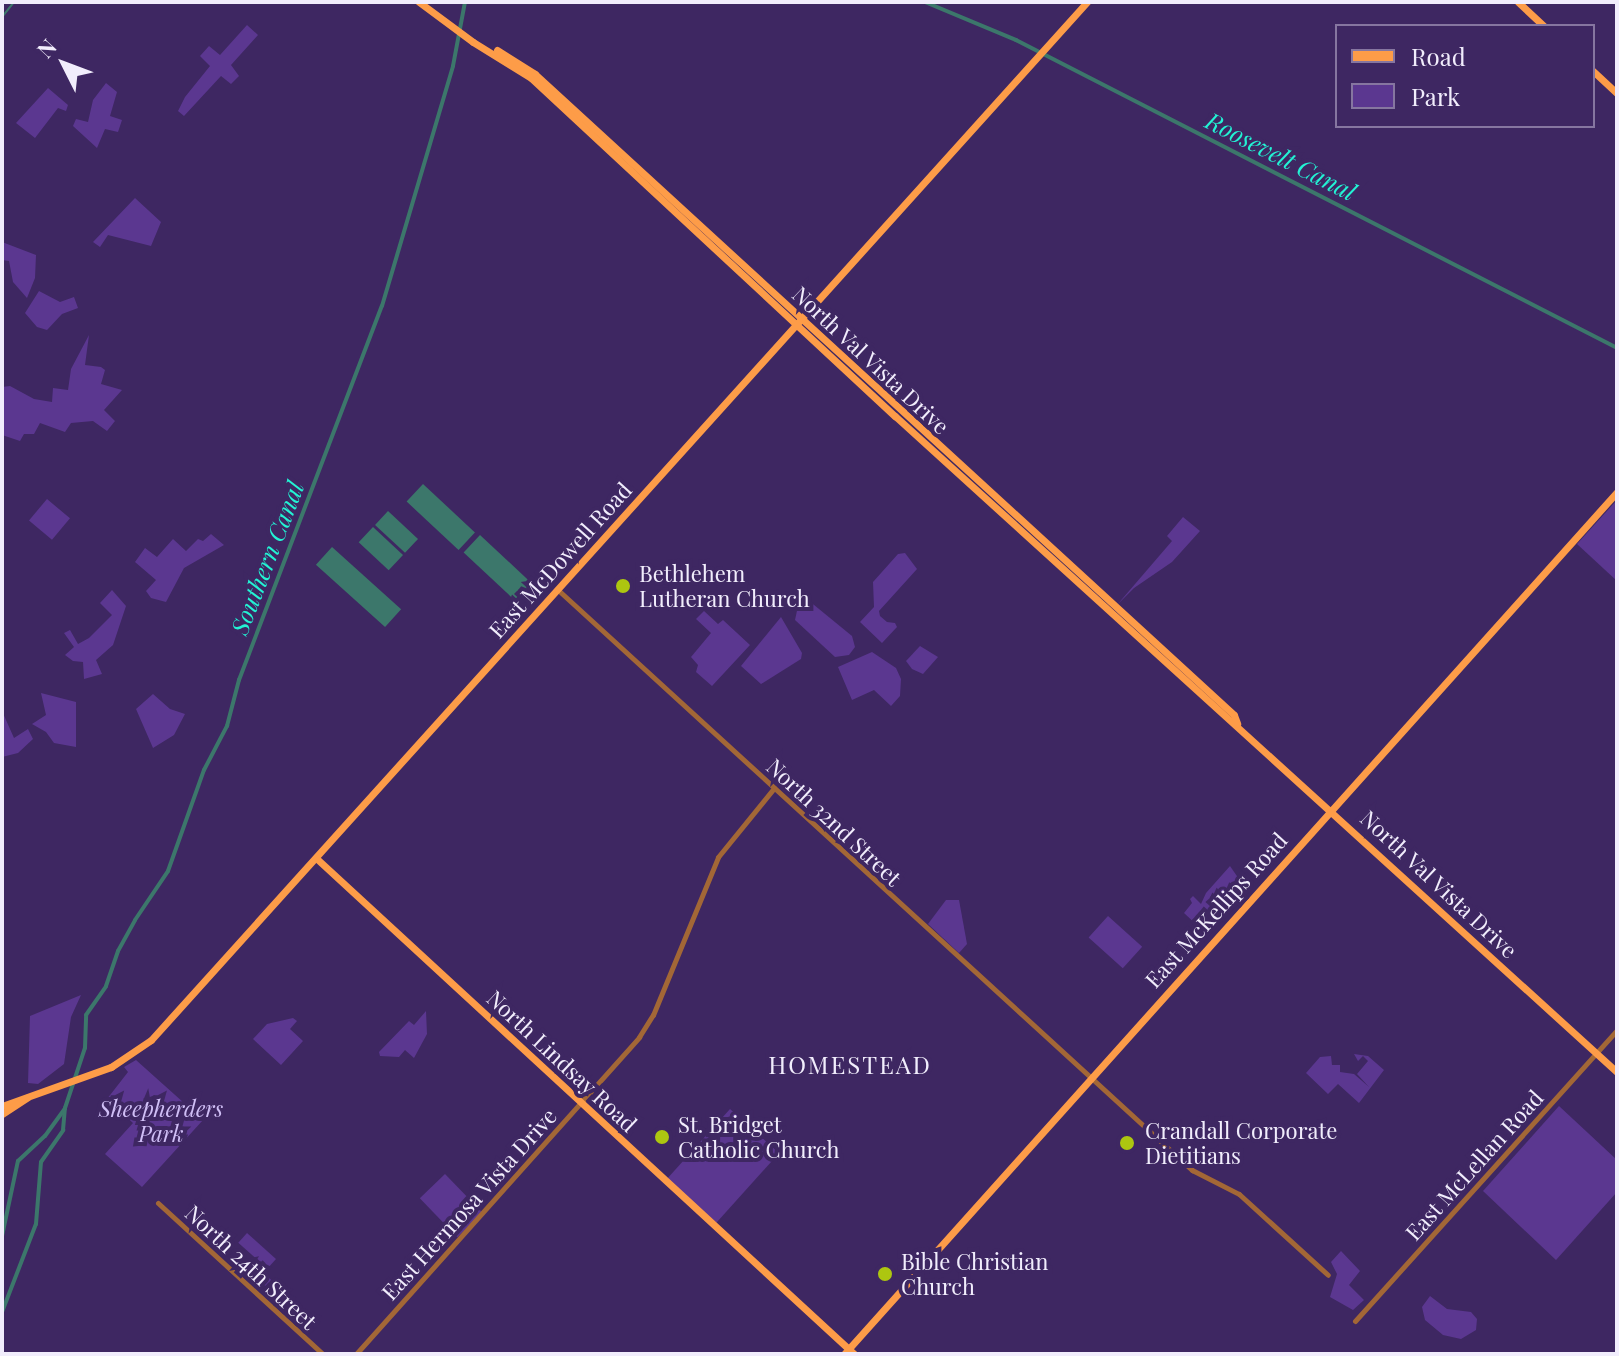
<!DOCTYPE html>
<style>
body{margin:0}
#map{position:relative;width:1619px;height:1356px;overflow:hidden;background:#3e2762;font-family:"Playfair Display",serif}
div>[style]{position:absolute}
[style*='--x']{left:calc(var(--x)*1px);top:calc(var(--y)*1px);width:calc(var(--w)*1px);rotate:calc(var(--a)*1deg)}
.green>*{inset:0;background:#5b3790;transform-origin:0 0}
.water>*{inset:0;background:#3c776b;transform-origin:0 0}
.stream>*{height:2px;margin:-1px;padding:0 1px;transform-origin:1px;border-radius:1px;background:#3c776b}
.canal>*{height:4px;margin:-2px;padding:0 2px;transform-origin:2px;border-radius:2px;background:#3c776b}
.minor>*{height:5px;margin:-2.5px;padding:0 2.5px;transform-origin:2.5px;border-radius:2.5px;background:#a36736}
.major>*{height:7px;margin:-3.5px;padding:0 3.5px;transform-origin:3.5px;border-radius:3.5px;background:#fd9c48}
.dots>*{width:22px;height:22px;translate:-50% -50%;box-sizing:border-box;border:4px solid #3e2762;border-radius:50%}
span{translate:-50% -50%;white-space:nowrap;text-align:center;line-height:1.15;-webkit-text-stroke:8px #3e2762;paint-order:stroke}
.street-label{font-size:22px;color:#f1edfc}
.poi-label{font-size:22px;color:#f1edfc}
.left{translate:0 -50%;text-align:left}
.park-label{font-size:22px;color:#d0bff6;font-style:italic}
.water-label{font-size:24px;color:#23f3d4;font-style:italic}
.neighbourhood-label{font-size:24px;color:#f1edfc;letter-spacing:2px}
.frame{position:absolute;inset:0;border:4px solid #f1edfc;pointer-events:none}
.legend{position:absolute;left:1335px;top:24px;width:260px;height:104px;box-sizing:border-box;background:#3e2762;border:2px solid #8676a0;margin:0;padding:10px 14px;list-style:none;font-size:24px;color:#f1edfc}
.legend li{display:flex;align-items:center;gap:16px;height:40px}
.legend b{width:40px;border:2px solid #8676a0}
.north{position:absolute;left:24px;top:24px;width:80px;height:80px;-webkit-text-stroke:6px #3e2762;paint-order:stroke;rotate:312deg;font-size:22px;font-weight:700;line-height:32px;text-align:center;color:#f1edfc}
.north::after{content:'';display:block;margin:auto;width:28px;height:36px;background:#f1edfc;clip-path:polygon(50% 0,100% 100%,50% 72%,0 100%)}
</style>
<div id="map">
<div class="green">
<div style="clip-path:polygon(247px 25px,258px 35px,231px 65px,239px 76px,231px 84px,221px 76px,184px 116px,178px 111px,185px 97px,210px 66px,200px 56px,209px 46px,220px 55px)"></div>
<div style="clip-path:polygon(106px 83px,117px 92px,110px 116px,122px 120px,118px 132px,105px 129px,97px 148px,73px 126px,76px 119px,88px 122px,93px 100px)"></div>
<div style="clip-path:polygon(48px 88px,68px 105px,66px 111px,58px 108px,35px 138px,16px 123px)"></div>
<div style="clip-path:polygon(135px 198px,161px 222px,151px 246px,108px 235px,100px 247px,93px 242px)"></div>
<div style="clip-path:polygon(2px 242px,36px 255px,35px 278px,27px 298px,13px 282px,9px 261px,2px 260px)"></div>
<div style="clip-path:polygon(39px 291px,60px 302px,74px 297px,78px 308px,62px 314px,47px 330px,37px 327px,25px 313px)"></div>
<div style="clip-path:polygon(89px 335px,85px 365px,101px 367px,105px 370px,101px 384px,122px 390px,104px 410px,115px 421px,107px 431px,93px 421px,71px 423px,65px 432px,40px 423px,34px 434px,24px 434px,20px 441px,2px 435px,2px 387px,10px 386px,34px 399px,52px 402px,53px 388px,68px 390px,71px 369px)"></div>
<div style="left:47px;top:499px;width:30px;height:28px;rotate:40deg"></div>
<div style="clip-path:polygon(1617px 500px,1617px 581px,1577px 544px)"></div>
<div style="clip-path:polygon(1183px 517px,1200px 531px,1172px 562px,1134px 588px,1117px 605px,1172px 541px,1167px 536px)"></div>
<div style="clip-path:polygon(211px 534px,224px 545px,184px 568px,166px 602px,151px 598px,146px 591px,156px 580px,135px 562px,145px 548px,157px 557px,173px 539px,186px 551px,198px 539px,203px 541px)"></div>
<div style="clip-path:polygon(905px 553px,917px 569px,879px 611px,880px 616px,887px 622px,895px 623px,897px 627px,882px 643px,860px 622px,874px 607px,873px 582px,898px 554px)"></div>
<div style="clip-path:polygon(112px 590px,126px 606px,113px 645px,96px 660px,102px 674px,84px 679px,83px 662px,73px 661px,65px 655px,74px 647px,64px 633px,70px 630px,78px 644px,89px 638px,112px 615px,100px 603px)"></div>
<div style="clip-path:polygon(808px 600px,852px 636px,855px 647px,849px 655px,835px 657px,795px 620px,798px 606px)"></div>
<div style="clip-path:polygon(704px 611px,718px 624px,723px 620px,750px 645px,712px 686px,696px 672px,698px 665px,691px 657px,711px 633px,696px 619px)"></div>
<div style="clip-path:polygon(781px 617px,802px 653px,801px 659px,761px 684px,741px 666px)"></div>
<div style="clip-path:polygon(920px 646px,938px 657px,923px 674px,912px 669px,906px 661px)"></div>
<div style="clip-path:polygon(872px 652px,896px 668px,901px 679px,900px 696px,891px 706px,874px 690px,852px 700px,838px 667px)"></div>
<div style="clip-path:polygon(41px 693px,76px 702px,76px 747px,54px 743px,46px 732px,32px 724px,46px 715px)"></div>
<div style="clip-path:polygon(153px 694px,170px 709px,185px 714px,174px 735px,153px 748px,136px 709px)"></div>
<div style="clip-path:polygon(2px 711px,14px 738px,28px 729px,33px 739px,18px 753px,2px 757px)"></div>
<div style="clip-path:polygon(1230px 866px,1241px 882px,1199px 927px,1184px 913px,1192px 903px,1190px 899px,1193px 896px,1201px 904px,1206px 893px)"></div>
<div style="clip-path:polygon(946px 900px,959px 900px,967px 944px,959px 953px,928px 924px)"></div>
<div style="left:1108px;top:916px;width:46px;height:29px;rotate:42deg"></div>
<div style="clip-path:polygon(81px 995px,71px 1017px,64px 1064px,38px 1084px,28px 1083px,30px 1016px)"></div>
<div style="clip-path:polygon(426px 1011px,427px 1034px,414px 1058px,405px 1050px,399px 1057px,380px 1056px,379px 1052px,409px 1021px,414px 1025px)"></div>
<div style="clip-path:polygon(293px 1018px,297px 1021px,290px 1029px,303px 1041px,281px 1065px,253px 1039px,267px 1024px)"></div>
<div style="clip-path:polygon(1354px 1054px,1368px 1056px,1384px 1070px,1359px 1103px,1338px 1084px,1328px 1094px,1306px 1073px,1320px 1057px,1331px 1056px,1332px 1065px,1340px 1065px,1340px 1072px,1354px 1074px,1369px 1087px,1357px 1074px,1368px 1061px,1363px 1056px,1358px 1061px)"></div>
<div style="clip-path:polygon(136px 1060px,203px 1120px,142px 1187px,105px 1154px,133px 1123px,107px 1099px,128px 1072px,124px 1067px)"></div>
<div style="clip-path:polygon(1559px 1106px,1617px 1160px,1617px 1192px,1556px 1260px,1483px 1191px)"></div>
<div style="left:730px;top:1109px;width:66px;height:96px;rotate:42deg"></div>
<div style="left:445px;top:1174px;width:54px;height:35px;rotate:46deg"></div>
<div style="left:247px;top:1233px;width:39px;height:13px;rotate:42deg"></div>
<div style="clip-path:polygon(1341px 1251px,1360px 1271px,1349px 1285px,1364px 1300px,1353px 1310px,1330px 1297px,1337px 1274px,1331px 1262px)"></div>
<div style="clip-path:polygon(251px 1268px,267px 1276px,284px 1292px,279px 1300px,272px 1300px,247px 1276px)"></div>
<div style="clip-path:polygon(1430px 1296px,1447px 1309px,1471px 1312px,1477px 1319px,1476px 1330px,1461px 1339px,1443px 1335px,1425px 1320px,1422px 1307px)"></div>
</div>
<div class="water">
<div style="left:423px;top:484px;width:71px;height:24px;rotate:43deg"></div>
<div style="left:388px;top:511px;width:41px;height:19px;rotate:43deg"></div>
<div style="left:373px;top:527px;width:41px;height:21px;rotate:43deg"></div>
<div style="left:480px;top:535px;width:71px;height:24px;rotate:43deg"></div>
<div style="left:332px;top:547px;width:93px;height:24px;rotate:42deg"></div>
</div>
<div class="stream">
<div style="--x:2;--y:17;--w:19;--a:-51"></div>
</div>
<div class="canal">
<div style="--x:925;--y:2;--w:99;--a:22.7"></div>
<div style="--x:1016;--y:40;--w:675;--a:27.13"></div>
<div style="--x:2;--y:1236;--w:77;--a:-78"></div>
<div style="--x:18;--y:1161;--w:37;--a:-43"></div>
<div style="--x:45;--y:1136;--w:34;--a:-54"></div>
<div style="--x:65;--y:1108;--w:63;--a:-71.6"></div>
<div style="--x:85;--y:1048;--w:33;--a:-88"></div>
<div style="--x:86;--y:1015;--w:35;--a:-55"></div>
<div style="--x:106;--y:986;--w:37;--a:-71"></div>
<div style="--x:118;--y:951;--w:35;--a:-61"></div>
<div style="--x:135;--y:920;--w:59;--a:-56"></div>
<div style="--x:168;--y:871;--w:107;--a:-70.4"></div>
<div style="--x:204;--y:770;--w:50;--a:-62.4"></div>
<div style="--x:227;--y:726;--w:48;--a:-75.4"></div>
<div style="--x:239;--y:680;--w:400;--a:-69.1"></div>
<div style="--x:382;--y:306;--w:250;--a:-73.5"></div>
<div style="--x:453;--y:66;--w:65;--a:-79.4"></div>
<div style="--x:2;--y:1312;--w:94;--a:-68.9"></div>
<div style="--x:36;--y:1224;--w:62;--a:-85.4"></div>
<div style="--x:41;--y:1162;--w:39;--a:-55"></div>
<div style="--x:63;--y:1130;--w:22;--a:-85"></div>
</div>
<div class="minor">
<div style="--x:557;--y:589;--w:861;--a:42.46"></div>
<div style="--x:1192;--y:1170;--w:53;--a:27.1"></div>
<div style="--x:1239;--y:1194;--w:120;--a:42.3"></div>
<div style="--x:158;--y:1203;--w:224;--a:42.5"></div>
<div style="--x:1355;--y:1321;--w:392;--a:-48"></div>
<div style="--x:356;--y:1354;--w:425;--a:-48.2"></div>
<div style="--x:639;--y:1037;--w:26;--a:-58"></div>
<div style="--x:653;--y:1015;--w:171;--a:-67.6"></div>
<div style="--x:718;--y:857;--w:89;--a:-50.9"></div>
</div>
<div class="major">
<div style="--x:419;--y:2;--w:67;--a:36.5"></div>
<div style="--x:473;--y:42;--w:68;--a:31.8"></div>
<div style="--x:531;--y:78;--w:497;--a:42.9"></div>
<div style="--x:895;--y:416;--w:976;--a:42.26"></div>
<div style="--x:1518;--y:2;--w:35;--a:43"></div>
<div style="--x:497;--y:50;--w:45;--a:32.3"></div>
<div style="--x:535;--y:74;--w:948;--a:42.52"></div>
<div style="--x:1234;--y:715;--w:9;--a:69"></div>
<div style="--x:1593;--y:71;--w:33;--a:43"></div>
<div style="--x:316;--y:858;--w:732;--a:42.67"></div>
<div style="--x:2;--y:1106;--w:116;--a:-19.7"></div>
<div style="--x:111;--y:1067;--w:48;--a:-34"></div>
<div style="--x:151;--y:1040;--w:1398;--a:-47.96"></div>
<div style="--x:2;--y:1114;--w:30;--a:-33"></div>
<div style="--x:844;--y:1354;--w:1158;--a:-48.12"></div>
</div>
<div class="dots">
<div style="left:623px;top:586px;background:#adc610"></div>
<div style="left:662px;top:1137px;background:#adc610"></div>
<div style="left:1127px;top:1143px;background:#adc610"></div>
<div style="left:885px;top:1274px;background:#adc610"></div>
</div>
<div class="street-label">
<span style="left:871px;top:360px;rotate:43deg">North Val Vista Drive</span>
<span style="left:560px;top:560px;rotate:-48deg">East McDowell Road</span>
<span style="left:834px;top:822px;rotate:43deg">North 32nd Street</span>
<span style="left:1439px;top:884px;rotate:43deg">North Val Vista Drive</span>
<span style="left:1216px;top:910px;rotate:-48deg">East McKellips Road</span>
<span style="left:562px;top:1061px;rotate:43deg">North Lindsay Road</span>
<span style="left:1474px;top:1165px;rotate:-48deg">East McLellan Road</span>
<span style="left:469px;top:1204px;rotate:-48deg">East Hermosa Vista Drive</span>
<span style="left:251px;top:1267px;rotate:43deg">North 24th Street</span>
</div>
<div class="poi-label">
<span class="left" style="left:639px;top:586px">Bethlehem<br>Lutheran Church</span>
<span class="left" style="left:678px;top:1137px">St. Bridget<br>Catholic Church</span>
<span class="left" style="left:1145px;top:1143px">Crandall Corporate<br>Dietitians</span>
<span class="left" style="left:901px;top:1274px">Bible Christian<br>Church</span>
</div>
<div class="park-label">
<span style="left:161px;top:1121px">Sheepherders<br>Park</span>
</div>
<div class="water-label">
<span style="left:1281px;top:156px;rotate:27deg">Roosevelt Canal</span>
<span style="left:267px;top:558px;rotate:-69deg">Southern Canal</span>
</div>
<div class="neighbourhood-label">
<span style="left:850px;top:1065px">HOMESTEAD</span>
</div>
<div class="frame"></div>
<ul class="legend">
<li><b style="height:10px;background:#fd9c48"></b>Road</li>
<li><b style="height:22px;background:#5b3790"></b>Park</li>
</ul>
<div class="north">N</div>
</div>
